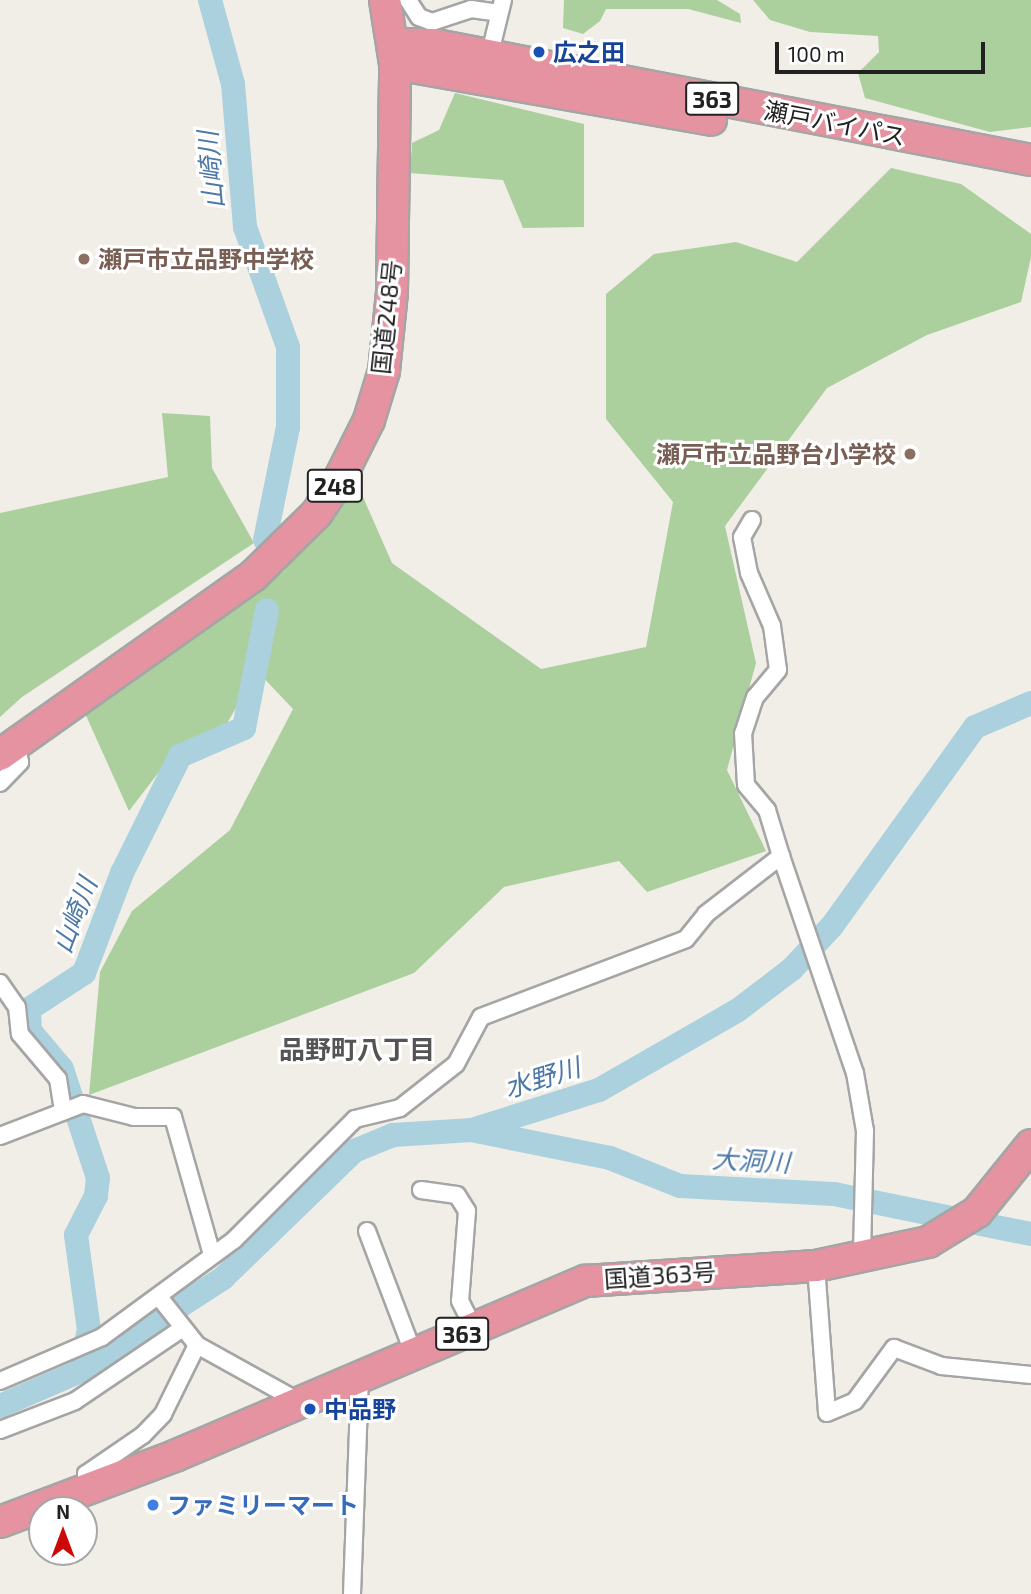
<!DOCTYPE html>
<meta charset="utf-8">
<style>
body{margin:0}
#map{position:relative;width:1031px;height:1594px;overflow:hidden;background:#f1eee8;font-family:"Exo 2","Noto Sans JP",sans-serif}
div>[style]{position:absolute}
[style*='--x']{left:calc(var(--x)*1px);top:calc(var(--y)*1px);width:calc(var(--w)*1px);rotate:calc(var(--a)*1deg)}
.forest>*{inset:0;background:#accf9e}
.river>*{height:24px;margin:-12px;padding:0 12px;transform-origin:12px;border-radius:12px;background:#aad1dd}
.roads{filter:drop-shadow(2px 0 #a5a5a5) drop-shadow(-2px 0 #a5a5a5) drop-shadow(0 2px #a5a5a5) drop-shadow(0 -2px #a5a5a5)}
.street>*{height:16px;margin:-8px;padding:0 8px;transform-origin:8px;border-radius:8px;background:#fff}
.highway>*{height:30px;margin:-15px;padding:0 15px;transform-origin:15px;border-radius:15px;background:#e592a1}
.dots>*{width:19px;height:19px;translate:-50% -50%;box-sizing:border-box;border:4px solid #fff;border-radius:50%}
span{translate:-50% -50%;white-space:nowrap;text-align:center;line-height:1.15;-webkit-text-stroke:6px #fff;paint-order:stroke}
.shield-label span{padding:2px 5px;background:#fff;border:2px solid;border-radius:5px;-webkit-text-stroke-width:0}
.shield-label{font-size:23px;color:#212121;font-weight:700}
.transit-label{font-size:24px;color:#164399;font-weight:700}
.left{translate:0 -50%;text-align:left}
.street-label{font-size:24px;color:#212121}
.education-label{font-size:24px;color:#785e54;font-weight:700}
.right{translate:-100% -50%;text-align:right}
.shop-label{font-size:24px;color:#366cbe;font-weight:700}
.water-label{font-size:26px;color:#4c78a7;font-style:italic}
.neighbourhood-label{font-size:26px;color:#545454;font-weight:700}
.north{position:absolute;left:28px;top:1496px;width:70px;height:70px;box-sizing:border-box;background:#fff;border:2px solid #a6a6a6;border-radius:50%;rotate:0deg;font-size:19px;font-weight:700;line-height:28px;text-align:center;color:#212121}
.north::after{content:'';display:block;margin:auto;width:24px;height:32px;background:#cc0906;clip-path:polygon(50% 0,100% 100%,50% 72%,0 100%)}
.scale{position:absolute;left:775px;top:42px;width:210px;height:32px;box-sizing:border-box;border:4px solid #212121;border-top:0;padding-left:9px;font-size:21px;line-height:24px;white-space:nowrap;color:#212121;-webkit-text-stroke:5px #fff;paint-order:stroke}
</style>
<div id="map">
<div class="forest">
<div style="clip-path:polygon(564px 0,717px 0,740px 14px,741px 23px,688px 9px,606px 9px,600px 21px,583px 34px,563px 28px)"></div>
<div style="clip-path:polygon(753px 0,1031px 0,1031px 127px,990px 132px,865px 98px,858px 73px,879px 52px,878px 36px,810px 32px,770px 20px)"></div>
<div style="clip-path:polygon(455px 93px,584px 124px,584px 227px,523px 228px,503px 180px,410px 173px,412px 143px,439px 130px)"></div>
<div style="clip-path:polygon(891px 168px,961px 184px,1031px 234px,1031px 257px,1021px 302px,927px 335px,827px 388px,725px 526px,756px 663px,727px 770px,766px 851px,647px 892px,619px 861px,504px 887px,414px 973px,89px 1095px,100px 972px,132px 911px,230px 830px,293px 709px,257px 671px,225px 727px,172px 755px,129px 811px,83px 709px,284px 571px,356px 481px,392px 563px,541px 669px,646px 647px,673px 502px,606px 419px,606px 294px,654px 254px,736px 242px,797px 262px)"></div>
<div style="clip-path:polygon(162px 413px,210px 416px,212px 468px,254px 543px,22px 697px,0 717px,0 513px,168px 477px)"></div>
</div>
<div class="river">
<div style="--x:210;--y:0;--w:87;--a:74.7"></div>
<div style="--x:233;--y:84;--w:144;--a:85.2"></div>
<div style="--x:245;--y:227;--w:127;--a:70.3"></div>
<div style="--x:288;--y:347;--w:80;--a:90"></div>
<div style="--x:288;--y:427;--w:115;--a:101.5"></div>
<div style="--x:476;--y:1131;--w:137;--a:11.4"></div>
<div style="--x:610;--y:1158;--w:75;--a:21.8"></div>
<div style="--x:680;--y:1186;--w:154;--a:3"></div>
<div style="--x:834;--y:1194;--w:201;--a:11.5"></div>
<div style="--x:81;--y:1367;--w:38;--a:-78"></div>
<div style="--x:89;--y:1330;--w:96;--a:-97.8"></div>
<div style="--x:76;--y:1235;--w:44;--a:-62.9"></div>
<div style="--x:96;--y:1196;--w:18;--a:-84"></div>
<div style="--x:98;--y:1178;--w:115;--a:-108.3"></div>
<div style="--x:62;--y:1069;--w:50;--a:-130.1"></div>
<div style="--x:30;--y:1031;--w:22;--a:-93"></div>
<div style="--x:29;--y:1009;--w:66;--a:-33.2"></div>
<div style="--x:84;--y:973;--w:107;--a:-69.2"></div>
<div style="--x:122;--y:873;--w:131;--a:-63.6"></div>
<div style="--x:180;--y:756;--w:70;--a:-23.6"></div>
<div style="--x:244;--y:728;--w:120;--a:-79"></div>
<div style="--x:0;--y:1406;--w:87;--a:-23.6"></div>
<div style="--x:80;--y:1371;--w:171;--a:-33"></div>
<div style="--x:223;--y:1278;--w:182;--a:-44.1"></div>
<div style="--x:354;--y:1151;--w:42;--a:-22.3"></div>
<div style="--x:393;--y:1135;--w:79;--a:-3.6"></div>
<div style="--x:472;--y:1130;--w:133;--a:-17.5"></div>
<div style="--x:599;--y:1090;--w:160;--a:-29.9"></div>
<div style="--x:738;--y:1010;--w:68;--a:-37.2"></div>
<div style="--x:792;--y:969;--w:59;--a:-47.1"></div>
<div style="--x:832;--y:926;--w:245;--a:-54.3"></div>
<div style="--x:975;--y:727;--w:61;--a:-23.2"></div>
</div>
<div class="roads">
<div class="street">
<div style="--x:408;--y:0;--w:20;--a:57"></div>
<div style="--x:419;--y:17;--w:14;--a:21"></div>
<div style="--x:432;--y:22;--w:41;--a:-18.4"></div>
<div style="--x:471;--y:9;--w:28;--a:8"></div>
<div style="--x:489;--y:57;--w:59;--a:-76.2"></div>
<div style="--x:752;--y:520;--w:20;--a:120"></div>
<div style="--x:742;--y:537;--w:37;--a:79"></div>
<div style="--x:749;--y:573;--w:58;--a:66.5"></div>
<div style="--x:772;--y:626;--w:44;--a:82.2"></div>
<div style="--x:778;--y:670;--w:35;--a:130"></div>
<div style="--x:755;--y:697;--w:38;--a:108"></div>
<div style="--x:743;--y:733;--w:52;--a:86.7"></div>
<div style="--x:746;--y:785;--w:33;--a:50"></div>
<div style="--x:767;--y:810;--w:48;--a:73.1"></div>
<div style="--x:0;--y:783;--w:29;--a:-46"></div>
<div style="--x:20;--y:762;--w:20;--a:-101"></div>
<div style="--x:0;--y:983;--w:29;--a:55"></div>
<div style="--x:17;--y:1007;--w:27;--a:84"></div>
<div style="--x:20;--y:1034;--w:59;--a:49.8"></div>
<div style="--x:58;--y:1079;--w:33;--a:81"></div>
<div style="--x:0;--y:1136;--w:89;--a:-21.1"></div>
<div style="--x:83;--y:1104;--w:53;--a:14.3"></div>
<div style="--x:134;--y:1117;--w:39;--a:0"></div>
<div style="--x:173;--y:1117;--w:143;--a:74.2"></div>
<div style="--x:421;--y:1190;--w:36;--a:8"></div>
<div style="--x:457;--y:1195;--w:19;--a:58"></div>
<div style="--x:467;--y:1211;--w:90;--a:94.4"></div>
<div style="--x:460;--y:1301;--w:31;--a:63"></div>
<div style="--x:367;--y:1231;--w:133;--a:69.2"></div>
<div style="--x:816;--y:1266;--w:147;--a:85.7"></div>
<div style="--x:827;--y:1413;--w:30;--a:-23"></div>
<div style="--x:855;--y:1401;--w:66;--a:-53.7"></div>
<div style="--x:894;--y:1348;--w:51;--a:20.6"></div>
<div style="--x:942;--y:1366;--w:89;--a:5.8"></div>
<div style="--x:159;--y:1297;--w:61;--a:51.6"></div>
<div style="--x:197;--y:1345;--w:118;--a:29"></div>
<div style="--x:0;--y:1381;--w:111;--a:-23.3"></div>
<div style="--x:102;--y:1337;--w:164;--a:-36.3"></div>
<div style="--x:234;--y:1240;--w:171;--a:-45"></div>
<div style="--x:355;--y:1119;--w:46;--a:-13.7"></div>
<div style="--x:400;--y:1108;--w:71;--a:-38.2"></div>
<div style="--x:456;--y:1064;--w:53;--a:-62"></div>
<div style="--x:481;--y:1017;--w:219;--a:-20.8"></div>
<div style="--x:686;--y:939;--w:32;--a:-51"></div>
<div style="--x:706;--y:914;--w:95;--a:-37.7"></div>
<div style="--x:781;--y:856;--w:229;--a:71.2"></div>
<div style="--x:855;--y:1073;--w:59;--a:80.2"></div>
<div style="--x:865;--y:1131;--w:127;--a:91.4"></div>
<div style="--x:0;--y:1430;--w:80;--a:-21.1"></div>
<div style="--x:75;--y:1401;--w:130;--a:-34.1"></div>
<div style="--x:86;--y:1490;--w:16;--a:-90"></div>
<div style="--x:86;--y:1474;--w:69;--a:-34.4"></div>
<div style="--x:143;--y:1435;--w:29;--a:-46"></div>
<div style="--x:163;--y:1414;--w:77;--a:-63.8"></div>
<div style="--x:352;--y:1594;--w:216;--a:-87.9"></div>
</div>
<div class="highway">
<div style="--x:392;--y:44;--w:39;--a:0"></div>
<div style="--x:431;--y:44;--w:611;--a:10.94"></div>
<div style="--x:395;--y:64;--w:321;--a:10"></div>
<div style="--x:0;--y:755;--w:310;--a:-35.3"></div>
<div style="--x:253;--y:576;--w:90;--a:-44.5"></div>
<div style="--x:317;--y:513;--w:42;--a:-56.7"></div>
<div style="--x:340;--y:478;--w:65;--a:-63.4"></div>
<div style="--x:369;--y:420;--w:51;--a:-73"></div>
<div style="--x:384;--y:371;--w:79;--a:-84.2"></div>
<div style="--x:392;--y:292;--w:228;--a:-89.2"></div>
<div style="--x:395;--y:64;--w:65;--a:-98.9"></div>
<div style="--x:0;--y:1522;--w:189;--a:-20.7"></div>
<div style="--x:177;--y:1455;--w:444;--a:-23.1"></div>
<div style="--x:585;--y:1281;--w:231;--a:-3.7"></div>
<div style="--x:816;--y:1266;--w:115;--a:-12.1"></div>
<div style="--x:928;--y:1242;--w:57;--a:-31.5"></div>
<div style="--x:977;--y:1212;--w:86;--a:-51.1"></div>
</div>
</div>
<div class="dots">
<div style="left:539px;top:52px;background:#1a4fb4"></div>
<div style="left:84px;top:259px;background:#8d6e63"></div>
<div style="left:910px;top:454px;background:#8d6e63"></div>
<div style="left:310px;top:1409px;background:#1a4fb4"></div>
<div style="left:153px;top:1505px;background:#3f7fe0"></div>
</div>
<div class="shield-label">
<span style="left:712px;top:99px">363</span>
<span style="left:335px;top:486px">248</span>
<span style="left:462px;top:1334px">363</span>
</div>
<div class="transit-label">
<span class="left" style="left:553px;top:52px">広之田</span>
<span class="left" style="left:324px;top:1409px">中品野</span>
</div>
<div class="street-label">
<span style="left:835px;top:123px;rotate:11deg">瀬戸バイパス</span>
<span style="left:386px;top:317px;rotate:-84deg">国道248号</span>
<span style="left:660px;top:1275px;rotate:-4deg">国道363号</span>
</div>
<div class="education-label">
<span class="left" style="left:98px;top:259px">瀬戸市立品野中学校</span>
<span class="right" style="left:896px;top:454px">瀬戸市立品野台小学校</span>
</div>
<div class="shop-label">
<span class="left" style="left:167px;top:1505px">ファミリーマート</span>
</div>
<div class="water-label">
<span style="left:210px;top:170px;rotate:-95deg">山崎川</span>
<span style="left:74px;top:915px;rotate:-69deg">山崎川</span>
<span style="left:542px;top:1077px;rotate:-17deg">水野川</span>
<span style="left:751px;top:1160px;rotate:3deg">大洞川</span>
</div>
<div class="neighbourhood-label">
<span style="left:357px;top:1049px">品野町八丁目</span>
</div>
<div class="north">N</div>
<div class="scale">100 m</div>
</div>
